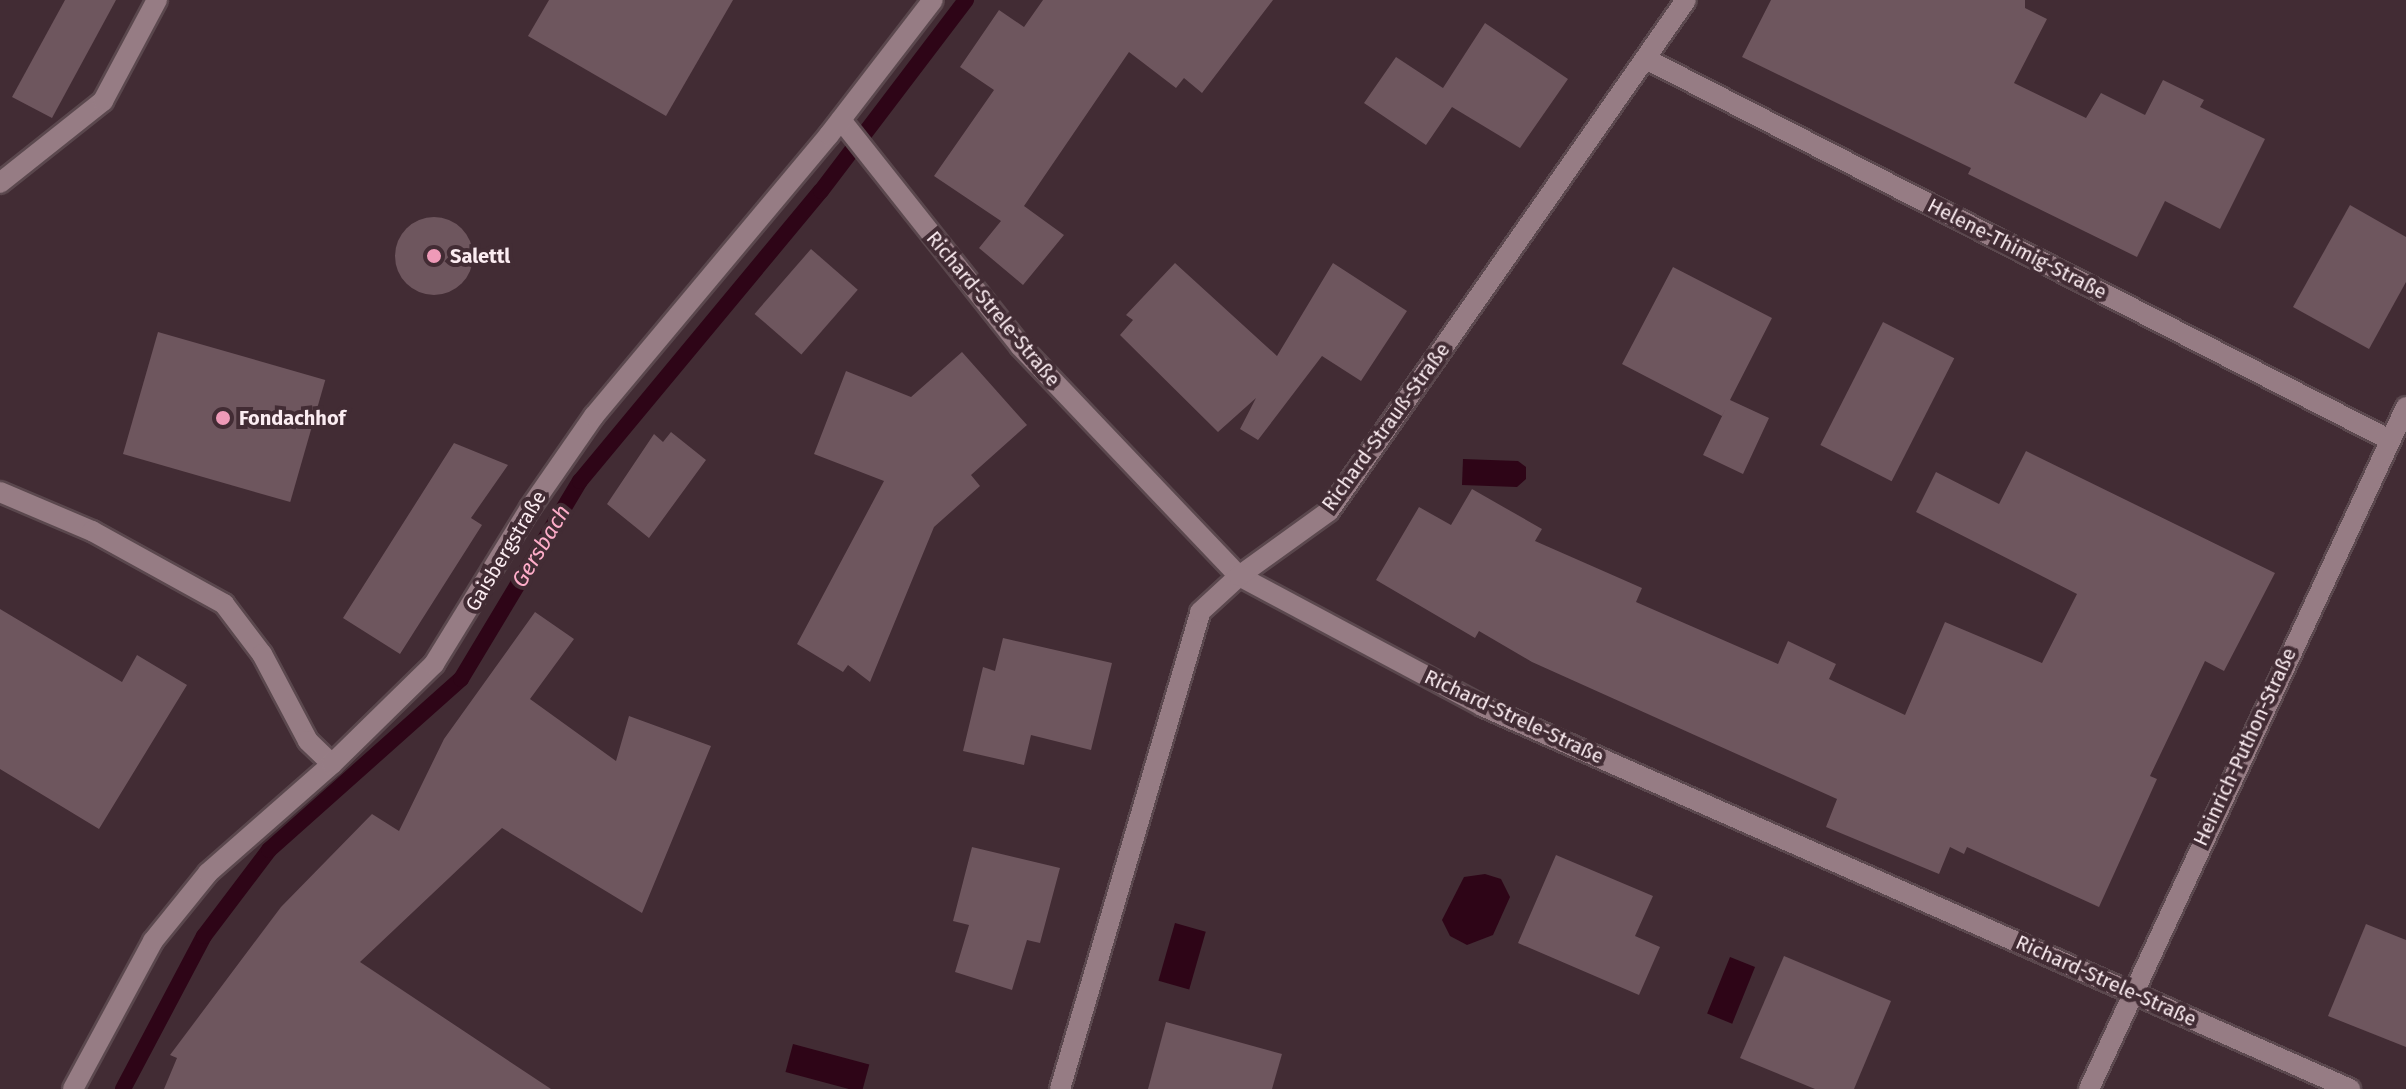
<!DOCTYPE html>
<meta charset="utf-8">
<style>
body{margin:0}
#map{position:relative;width:2406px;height:1089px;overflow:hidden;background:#422c34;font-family:"Fira Sans",sans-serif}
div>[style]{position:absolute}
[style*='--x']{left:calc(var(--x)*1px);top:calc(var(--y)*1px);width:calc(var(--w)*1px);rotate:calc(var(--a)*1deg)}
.water>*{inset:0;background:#2e0517;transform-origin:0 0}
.stream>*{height:16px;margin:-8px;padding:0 8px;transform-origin:8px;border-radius:8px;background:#2e0517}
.building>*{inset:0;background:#6e565e;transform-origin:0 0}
.round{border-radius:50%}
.roads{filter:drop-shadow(2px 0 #5b484e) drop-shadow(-2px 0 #5b484e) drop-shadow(0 2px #5b484e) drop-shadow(0 -2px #5b484e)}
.minor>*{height:20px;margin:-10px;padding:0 10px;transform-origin:10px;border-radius:10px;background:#967c84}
.dots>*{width:22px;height:22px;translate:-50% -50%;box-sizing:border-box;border:4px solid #422c34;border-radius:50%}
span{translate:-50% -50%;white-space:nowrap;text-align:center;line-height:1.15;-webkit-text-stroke:8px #422c34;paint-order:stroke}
.street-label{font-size:20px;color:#fbecf1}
.poi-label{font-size:20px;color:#fbecf1;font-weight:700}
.left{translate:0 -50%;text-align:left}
.water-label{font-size:22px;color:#feadc9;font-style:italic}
</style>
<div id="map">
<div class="water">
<div style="clip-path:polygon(1463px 459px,1518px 461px,1526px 467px,1526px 479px,1517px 487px,1462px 485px)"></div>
<div style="clip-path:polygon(1485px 874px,1501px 879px,1510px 897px,1493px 935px,1467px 945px,1450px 936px,1442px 920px,1464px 877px)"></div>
<div style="left:1175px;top:923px;width:32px;height:60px;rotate:16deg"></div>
<div style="left:1730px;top:957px;width:27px;height:61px;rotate:22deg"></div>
<div style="left:793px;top:1044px;width:79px;height:29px;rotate:15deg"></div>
</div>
<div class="stream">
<div style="--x:123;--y:1089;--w:173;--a:-62.1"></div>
<div style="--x:204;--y:936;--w:108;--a:-52.9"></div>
<div style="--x:269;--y:850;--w:257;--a:-41.7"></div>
<div style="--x:461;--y:679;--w:231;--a:-59"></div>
<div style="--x:580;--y:481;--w:377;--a:-50.3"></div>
<div style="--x:821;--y:191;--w:240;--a:-52.8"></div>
</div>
<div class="building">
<div style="clip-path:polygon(65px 0,116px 0,52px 118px,12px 97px)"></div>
<div style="clip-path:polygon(549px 0,733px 0,666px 116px,528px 36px)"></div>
<div style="clip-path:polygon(1043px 0,1273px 0,1202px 93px,1184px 78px,1176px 88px,1129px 52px,1024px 206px,1064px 235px,1023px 285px,979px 248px,1001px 221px,934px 176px,994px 90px,960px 67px,999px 10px,1024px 27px)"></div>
<div style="clip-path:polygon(1771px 0,2025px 0,2025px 8px,2047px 19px,2014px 83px,2086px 118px,2101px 93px,2145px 115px,2163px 80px,2204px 100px,2200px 107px,2265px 139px,2220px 229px,2165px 201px,2137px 257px,1968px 174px,1971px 168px,1742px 57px)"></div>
<div style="clip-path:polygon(1485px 23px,1568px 79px,1520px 148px,1452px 107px,1426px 145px,1364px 103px,1396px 57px,1443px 88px)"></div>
<div style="clip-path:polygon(2350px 205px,2406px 237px,2406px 282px,2369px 349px,2293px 307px)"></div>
<div class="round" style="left:395px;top:217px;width:78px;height:78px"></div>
<div style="left:811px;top:249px;width:62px;height:86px;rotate:41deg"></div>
<div style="clip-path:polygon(1175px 263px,1277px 356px,1333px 263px,1407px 311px,1361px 381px,1322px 356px,1258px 440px,1240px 429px,1256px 398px,1218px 432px,1120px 335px,1133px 320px,1126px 315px)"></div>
<div style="clip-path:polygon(1673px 267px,1772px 318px,1730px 400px,1769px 418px,1743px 474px,1703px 455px,1726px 408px,1722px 416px,1622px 364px)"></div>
<div style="left:1883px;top:322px;width:80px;height:138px;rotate:27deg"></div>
<div style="left:158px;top:332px;width:174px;height:127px;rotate:16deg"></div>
<div style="clip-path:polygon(962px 352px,1027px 425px,971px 475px,980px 486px,934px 527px,870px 682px,848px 665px,843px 672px,797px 644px,884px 481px,814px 454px,846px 371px,911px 397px)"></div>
<div style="clip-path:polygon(671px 432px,706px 460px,649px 538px,607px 504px,654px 434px,663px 442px)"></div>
<div style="clip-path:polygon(454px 443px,508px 465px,471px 518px,482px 525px,400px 654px,343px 618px)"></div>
<div style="clip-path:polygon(2026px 451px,2275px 573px,2224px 671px,2205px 661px,2150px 776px,2157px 779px,2099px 907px,1967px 847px,1964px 854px,1950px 847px,1939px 874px,1826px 827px,1837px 799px,1532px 662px,1479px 631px,1475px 638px,1376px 580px,1419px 507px,1451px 525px,1472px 489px,1542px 529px,1535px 541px,1642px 588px,1636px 602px,1778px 664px,1788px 641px,1836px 664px,1829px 679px,1905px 715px,1945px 622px,2042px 663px,2077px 594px,1916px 512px,1936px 472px,1999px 504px)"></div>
<div style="clip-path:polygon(0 609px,122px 682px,137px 655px,187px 685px,99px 829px,0 769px)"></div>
<div style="clip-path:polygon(535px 612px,574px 639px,530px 699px,616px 761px,629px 716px,711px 746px,642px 913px,502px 828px,360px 962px,551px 1089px,164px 1089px,177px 1058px,170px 1055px,281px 907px,372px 814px,399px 831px,444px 739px)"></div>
<div style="clip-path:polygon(1003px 638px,1112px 663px,1091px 750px,1031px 735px,1024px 765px,963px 751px,983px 667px,995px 671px)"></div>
<div style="clip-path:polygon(972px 847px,1060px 868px,1040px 943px,1027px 940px,1012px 990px,955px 972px,969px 925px,953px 921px)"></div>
<div style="clip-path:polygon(1556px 855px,1653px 896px,1635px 936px,1660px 947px,1639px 995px,1518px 943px)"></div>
<div style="clip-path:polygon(2366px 924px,2406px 940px,2406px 1047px,2328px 1016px)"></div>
<div style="clip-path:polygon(1784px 956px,1891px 1001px,1854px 1089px,1815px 1089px,1740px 1058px)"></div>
<div style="clip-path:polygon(1166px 1022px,1282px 1054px,1272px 1089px,1148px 1089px)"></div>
</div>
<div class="roads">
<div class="minor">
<div style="--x:1646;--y:59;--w:834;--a:27.12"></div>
<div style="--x:841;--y:120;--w:288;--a:51.6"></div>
<div style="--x:1020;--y:346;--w:318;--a:46.4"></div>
<div style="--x:1239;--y:576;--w:276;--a:28.1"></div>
<div style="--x:1482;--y:706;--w:949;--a:23.81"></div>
<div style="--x:0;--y:183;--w:132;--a:-38.5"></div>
<div style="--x:103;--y:101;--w:115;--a:-61.9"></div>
<div style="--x:0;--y:492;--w:100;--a:23"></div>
<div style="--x:92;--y:531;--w:151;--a:28.9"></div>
<div style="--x:224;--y:604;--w:63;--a:52.8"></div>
<div style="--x:262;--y:654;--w:98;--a:62.1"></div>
<div style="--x:308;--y:741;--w:33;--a:44"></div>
<div style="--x:73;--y:1089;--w:168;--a:-61.6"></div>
<div style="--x:153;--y:941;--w:87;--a:-51"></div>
<div style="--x:208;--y:873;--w:165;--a:-41.3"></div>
<div style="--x:332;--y:764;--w:143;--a:-44.4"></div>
<div style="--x:434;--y:664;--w:183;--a:-58.4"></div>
<div style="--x:530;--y:508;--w:112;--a:-55.2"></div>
<div style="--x:594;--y:416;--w:366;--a:-50.1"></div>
<div style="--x:829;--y:135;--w:170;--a:-52.4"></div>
<div style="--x:1060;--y:1089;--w:497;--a:-73.6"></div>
<div style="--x:1200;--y:612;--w:53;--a:-42.7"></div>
<div style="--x:1239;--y:576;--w:111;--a:-35.8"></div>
<div style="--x:1329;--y:511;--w:623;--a:-55.06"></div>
<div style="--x:2089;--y:1089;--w:752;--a:-65.07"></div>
</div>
</div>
<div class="dots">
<div style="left:434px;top:256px;background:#ef9ab8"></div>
<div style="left:223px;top:418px;background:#ef9ab8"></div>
</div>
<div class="street-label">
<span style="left:2017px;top:249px;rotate:27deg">Helene-Thimig-Straße</span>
<span style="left:993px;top:309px;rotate:50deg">Richard-Strele-Straße</span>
<span style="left:1386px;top:427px;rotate:-54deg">Richard-Strauß-Straße</span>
<span style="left:506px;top:551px;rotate:-59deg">Gaisbergstraße</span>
<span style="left:1514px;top:717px;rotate:25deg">Richard-Strele-Straße</span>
<span style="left:2245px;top:747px;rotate:-65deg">Heinrich-Puthon-Straße</span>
<span style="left:2106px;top:981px;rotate:24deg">Richard-Strele-Straße</span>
</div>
<div class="poi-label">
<span class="left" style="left:450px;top:256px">Salettl</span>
<span class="left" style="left:239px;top:418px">Fondachhof</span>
</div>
<div class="water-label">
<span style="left:541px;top:546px;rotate:-59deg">Gersbach</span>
</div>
</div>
